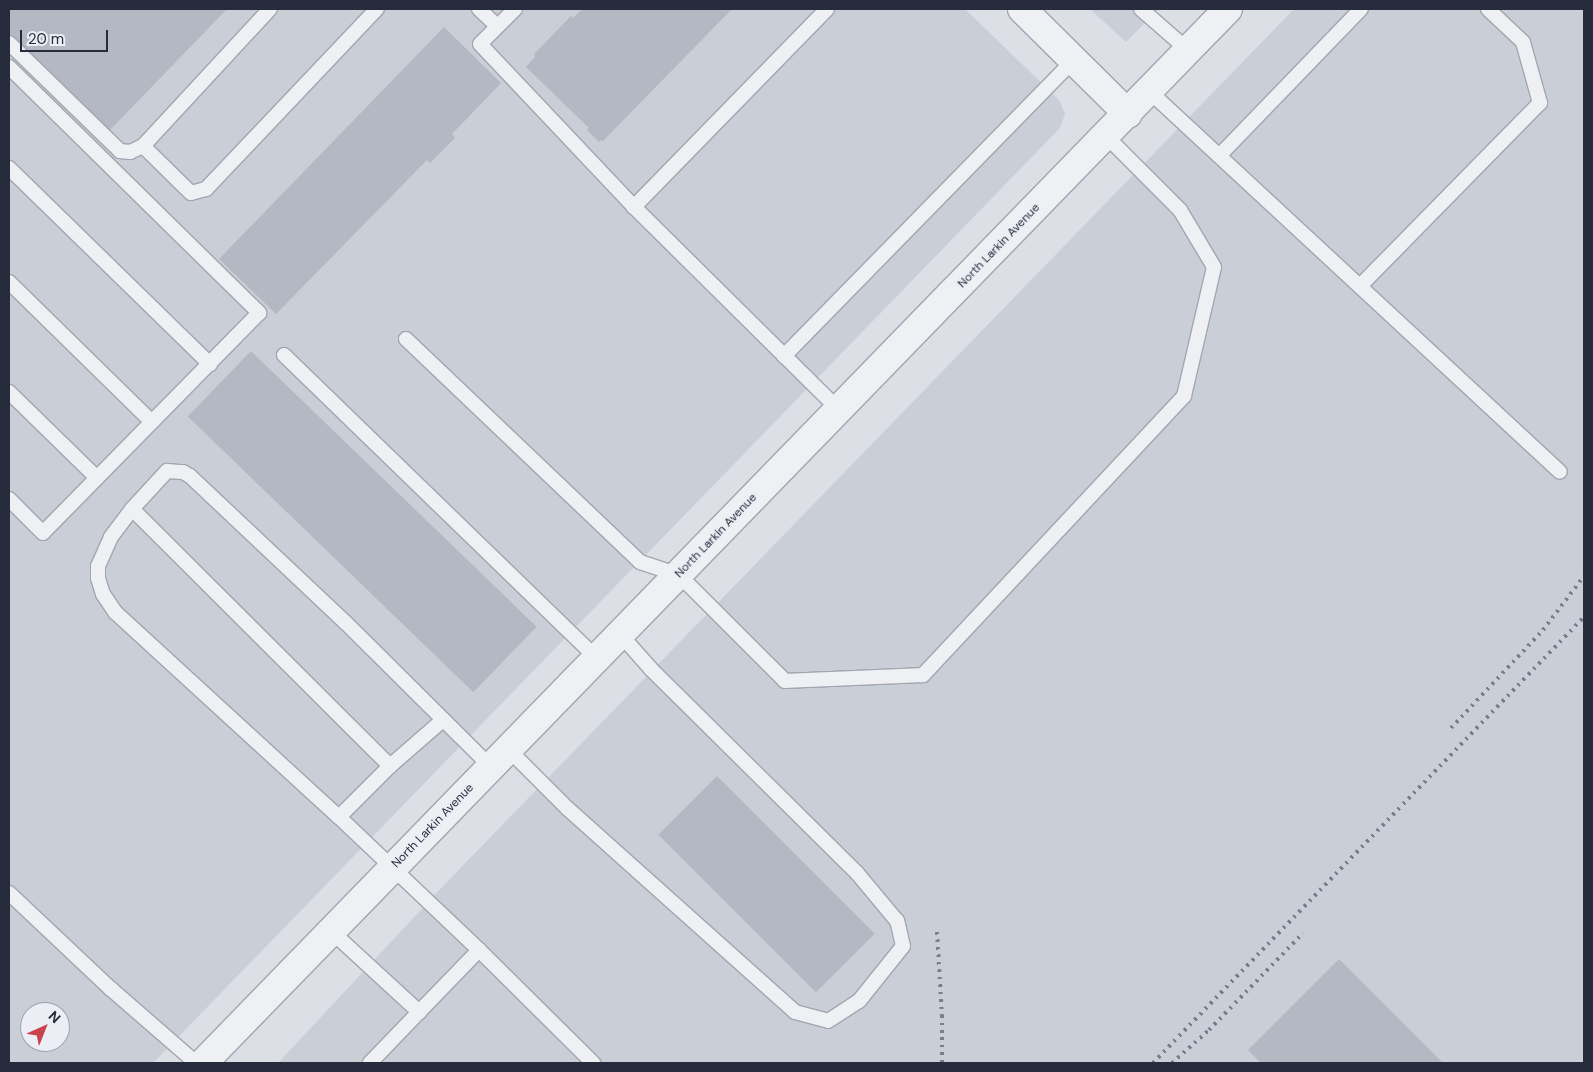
<!DOCTYPE html>
<style>
body{margin:0}
#map{position:relative;width:1593px;height:1072px;overflow:hidden;background:#dcdfe6;font-family:"DM Sans",sans-serif}
div>[style]{position:absolute}
[style*='--x']{left:calc(var(--x)*1px);top:calc(var(--y)*1px);width:calc(var(--w)*1px);rotate:calc(var(--a)*1deg)}
.built>*{inset:0;background:#caced7}
.building>*{inset:0;background:#b3b8c2;transform-origin:0 0}
.roads{filter:drop-shadow(1px 0 #a2a6af) drop-shadow(-1px 0 #a2a6af) drop-shadow(0 1px #a2a6af) drop-shadow(0 -1px #a2a6af)}
.service>*{height:14px;margin:-7px;padding:0 7px;transform-origin:7px;border-radius:7px;background:#eef0f4}
.minor>*{height:28px;margin:-14px;padding:0 14px;transform-origin:14px;border-radius:14px;background:#eef0f4}
.rail>*{height:4px;margin-top:-2px;transform-origin:0;background:repeating-linear-gradient(90deg,#767e8f 0 2.5px,transparent 0 7.5px)}
span{translate:-50% -50%;white-space:nowrap;text-align:center;line-height:1.15;-webkit-text-stroke:4px #ebeef4;paint-order:stroke}
.street-label{font-size:12px;color:#262c3b}
.frame{position:absolute;inset:0;border:10px solid #262c3b;pointer-events:none}
.north{position:absolute;left:20px;top:1002px;width:50px;height:50px;box-sizing:border-box;background:#ebeef4;border:1px solid #9ca0aa;border-radius:50%;rotate:44deg;font-size:14px;font-weight:700;line-height:20px;text-align:center;color:#262c3b}
.north::after{content:'';display:block;margin:auto;width:18px;height:22px;background:#c9434d;clip-path:polygon(50% 0,100% 100%,50% 72%,0 100%)}
.scale{position:absolute;left:20px;top:30px;width:88px;height:22px;box-sizing:border-box;border:2px solid #262c3b;border-top:0;padding-left:6px;font-size:15px;line-height:18px;white-space:nowrap;color:#262c3b;-webkit-text-stroke:4px #ebeef4;paint-order:stroke}
</style>
<div id="map">
<div class="built">
<div style="clip-path:polygon(evenodd,9px 9px,965px 9px,1059px 100px,1065px 114px,1060px 128px,153px 1063px,9px 1063px,9px 9px,30px 1012px,60px 1012px,60px 1042px,30px 1042px,30px 1012px)"></div>
<div style="clip-path:polygon(1090px 9px,1159px 9px,1126px 42px)"></div>
<div style="clip-path:polygon(1294px 9px,1584px 9px,1584px 1063px,278px 1063px,446px 883px)"></div>
</div>
<div class="building">
<div style="clip-path:polygon(9px 9px,227px 9px,109px 131px,9px 35px)"></div>
<div style="clip-path:polygon(582px 9px,732px 9px,603px 141px,601px 140px,599px 142px,587px 130px,589px 128px,526px 67px,535px 57px,534px 54px,571px 16px,573px 18px)"></div>
<div style="clip-path:polygon(444px 27px,501px 83px,452px 134px,455px 138px,430px 163px,427px 160px,276px 314px,219px 259px)"></div>
<div style="left:251px;top:351px;width:397px;height:91px;rotate:44deg"></div>
<div style="left:717px;top:776px;width:223px;height:83px;rotate:45deg"></div>
<div style="clip-path:polygon(1339px 959px,1443px 1063px,1261px 1063px,1248px 1050px)"></div>
</div>
<div class="roads">
<div class="service">
<div style="--x:479;--y:9;--w:25;--a:43"></div>
<div style="--x:515;--y:9;--w:49;--a:135"></div>
<div style="--x:480;--y:44;--w:224;--a:46.6"></div>
<div style="--x:827;--y:9;--w:277;--a:134.3"></div>
<div style="--x:634;--y:207;--w:289;--a:44.7"></div>
<div style="--x:1141;--y:9;--w:64;--a:41.2"></div>
<div style="--x:9;--y:43;--w:155;--a:44.2"></div>
<div style="--x:120;--y:151;--w:10;--a:6"></div>
<div style="--x:130;--y:152;--w:14;--a:-25"></div>
<div style="--x:143;--y:146;--w:187;--a:-47.2"></div>
<div style="--x:9;--y:67;--w:351;--a:44.5"></div>
<div style="--x:259;--y:313;--w:308;--a:134.5"></div>
<div style="--x:43;--y:533;--w:48;--a:-135"></div>
<div style="--x:1149;--y:91;--w:560;--a:42.83"></div>
<div style="--x:143;--y:146;--w:67;--a:44.4"></div>
<div style="--x:191;--y:193;--w:16;--a:-15"></div>
<div style="--x:206;--y:189;--w:248;--a:-46.5"></div>
<div style="--x:1219;--y:156;--w:204;--a:-46"></div>
<div style="--x:9;--y:168;--w:281;--a:44.3"></div>
<div style="--x:9;--y:282;--w:200;--a:44.4"></div>
<div style="--x:1360;--y:286;--w:257;--a:-45.5"></div>
<div style="--x:1540;--y:103;--w:63;--a:-105.6"></div>
<div style="--x:1523;--y:42;--w:48;--a:-136.7"></div>
<div style="--x:406;--y:339;--w:323;--a:43.6"></div>
<div style="--x:640;--y:562;--w:41;--a:18.4"></div>
<div style="--x:679;--y:575;--w:150;--a:45"></div>
<div style="--x:785;--y:681;--w:138;--a:-2.5"></div>
<div style="--x:923;--y:675;--w:382;--a:-46.9"></div>
<div style="--x:1184;--y:396;--w:132;--a:-76.9"></div>
<div style="--x:1214;--y:267;--w:66;--a:-120.8"></div>
<div style="--x:1180;--y:210;--w:105;--a:-135"></div>
<div style="--x:284;--y:355;--w:436;--a:44.1"></div>
<div style="--x:784;--y:356;--w:413;--a:-45.6"></div>
<div style="--x:9;--y:392;--w:123;--a:44.3"></div>
<div style="--x:132;--y:509;--w:35;--a:127"></div>
<div style="--x:111;--y:537;--w:32;--a:114"></div>
<div style="--x:98;--y:566;--w:12;--a:90"></div>
<div style="--x:98;--y:578;--w:17;--a:73"></div>
<div style="--x:103;--y:594;--w:22;--a:56"></div>
<div style="--x:115;--y:612;--w:304;--a:42.5"></div>
<div style="--x:339;--y:817;--w:193;--a:43.5"></div>
<div style="--x:479;--y:950;--w:86;--a:134.1"></div>
<div style="--x:508;--y:749;--w:83;--a:45"></div>
<div style="--x:567;--y:808;--w:306;--a:41.8"></div>
<div style="--x:795;--y:1012;--w:34;--a:15"></div>
<div style="--x:828;--y:1021;--w:37;--a:-33"></div>
<div style="--x:859;--y:1001;--w:70;--a:-51.3"></div>
<div style="--x:903;--y:946;--w:26;--a:-103"></div>
<div style="--x:897;--y:921;--w:62;--a:-129.8"></div>
<div style="--x:857;--y:873;--w:290;--a:-135.3"></div>
<div style="--x:651;--y:669;--w:47;--a:-131.5"></div>
<div style="--x:390;--y:766;--w:364;--a:-135.1"></div>
<div style="--x:132;--y:509;--w:52;--a:-47.4"></div>
<div style="--x:167;--y:471;--w:16;--a:4"></div>
<div style="--x:183;--y:472;--w:8;--a:30"></div>
<div style="--x:190;--y:476;--w:213;--a:43.3"></div>
<div style="--x:345;--y:622;--w:206;--a:44.8"></div>
<div style="--x:339;--y:817;--w:72;--a:-45"></div>
<div style="--x:390;--y:766;--w:70;--a:-41"></div>
<div style="--x:9;--y:893;--w:140;--a:43.3"></div>
<div style="--x:111;--y:989;--w:113;--a:41"></div>
<div style="--x:331;--y:931;--w:120;--a:42.6"></div>
<div style="--x:419;--y:1012;--w:71;--a:133.9"></div>
<div style="--x:479;--y:950;--w:161;--a:44.7"></div>
</div>
<div class="minor">
<div style="--x:1022;--y:9;--w:149;--a:44.7"></div>
<div style="--x:203;--y:1063;--w:1470;--a:-45.8"></div>
</div>
</div>
<div class="rail">
<div style="--x:1451;--y:728;--w:134;--a:-46.8"></div>
<div style="--x:1543;--y:630;--w:68;--a:-52.8"></div>
<div style="--x:937;--y:932;--w:83;--a:86.6"></div>
<div style="--x:942;--y:1015;--w:48;--a:90"></div>
<div style="--x:1153;--y:1063;--w:620;--a:-45.98"></div>
<div style="--x:1172;--y:1063;--w:50;--a:-41.7"></div>
<div style="--x:1209;--y:1030;--w:135;--a:-45.9"></div>
</div>
<div class="street-label">
<span style="left:999px;top:246px;rotate:-46deg">North Larkin Avenue</span>
<span style="left:716px;top:536px;rotate:-46deg">North Larkin Avenue</span>
<span style="left:433px;top:826px;rotate:-46deg">North Larkin Avenue</span>
</div>
<div class="frame"></div>
<div class="north">N</div>
<div class="scale">20 m</div>
</div>
